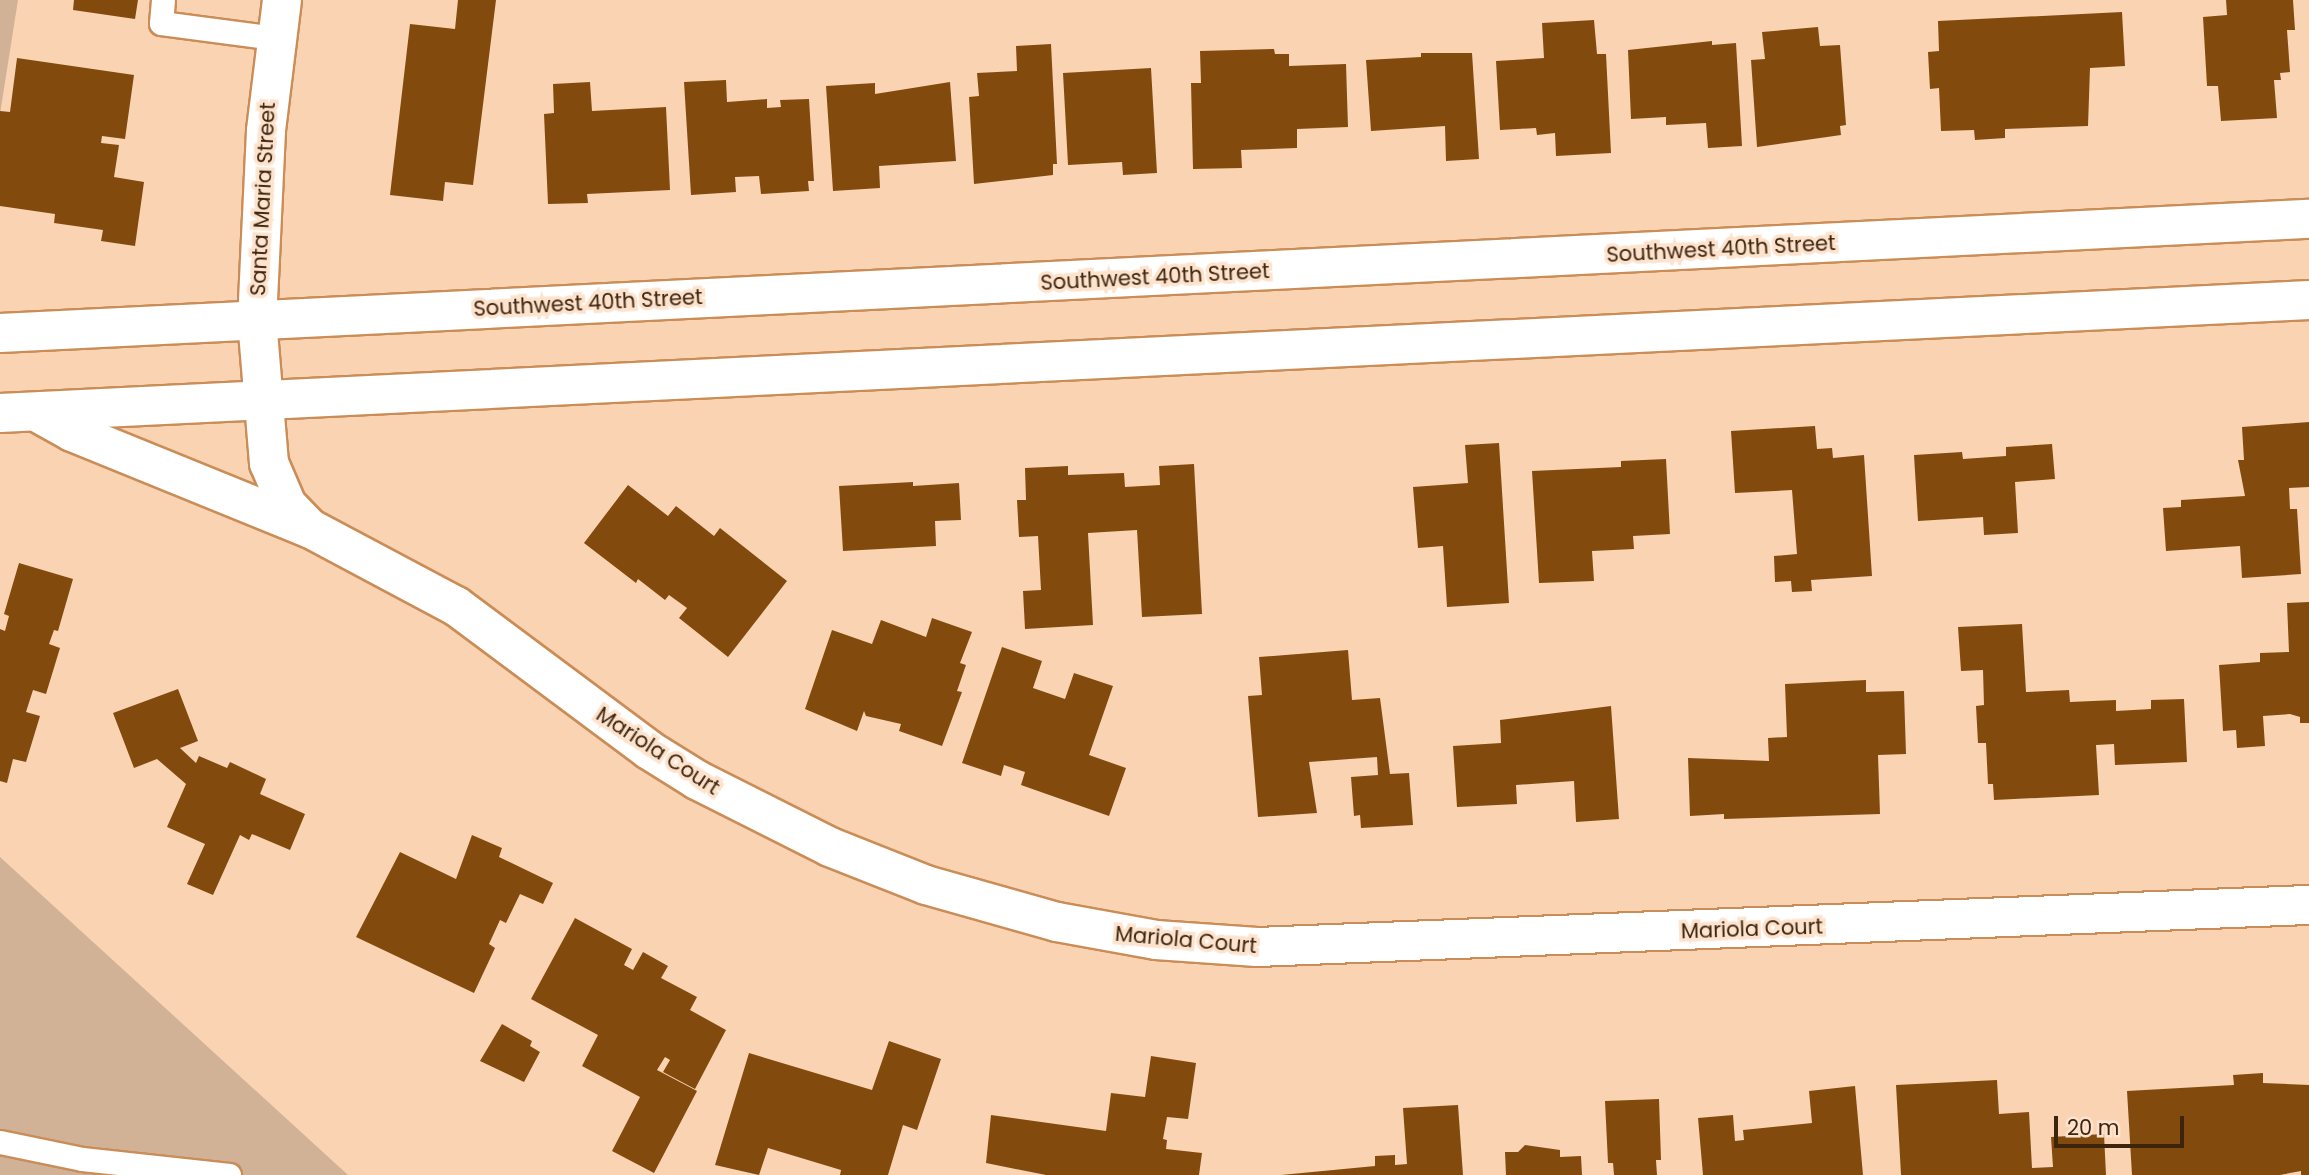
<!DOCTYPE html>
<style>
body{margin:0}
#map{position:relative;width:2309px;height:1175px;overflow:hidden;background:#fad3b3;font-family:Poppins,sans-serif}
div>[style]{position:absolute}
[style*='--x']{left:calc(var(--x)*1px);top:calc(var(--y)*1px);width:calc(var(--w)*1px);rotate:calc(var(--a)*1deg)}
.green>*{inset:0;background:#d2b297}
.building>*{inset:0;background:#824b0d}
.roads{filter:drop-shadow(2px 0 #ca8d57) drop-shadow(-2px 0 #ca8d57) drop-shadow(0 2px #ca8d57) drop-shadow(0 -2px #ca8d57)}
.service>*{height:23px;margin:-11.5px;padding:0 11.5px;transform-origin:11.5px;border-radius:11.5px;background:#fff}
.minor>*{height:38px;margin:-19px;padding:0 19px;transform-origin:19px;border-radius:19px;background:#fff}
.primary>*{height:38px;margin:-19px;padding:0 19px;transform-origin:19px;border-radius:19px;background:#fff}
span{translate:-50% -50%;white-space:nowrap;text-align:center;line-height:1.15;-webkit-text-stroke:7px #fde3cd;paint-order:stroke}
.street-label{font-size:21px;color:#3d240d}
.scale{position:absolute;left:2054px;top:1116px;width:130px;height:32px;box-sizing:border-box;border:4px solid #3d240d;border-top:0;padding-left:9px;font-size:21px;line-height:24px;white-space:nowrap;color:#3d240d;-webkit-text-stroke:5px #fde3cd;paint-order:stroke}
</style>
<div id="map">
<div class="green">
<div style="clip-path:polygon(0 0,18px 0,0 114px)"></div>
<div style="clip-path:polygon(0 857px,348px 1175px,0 1175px)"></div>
</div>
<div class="building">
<div style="clip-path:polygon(74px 0,138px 0,135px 19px,73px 10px)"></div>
<div style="clip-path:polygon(458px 0,496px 0,473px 185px,445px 182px,443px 201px,390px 195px,410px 24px,455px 29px)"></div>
<div style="clip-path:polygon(2226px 0,2293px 0,2295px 30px,2287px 30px,2290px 72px,2280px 73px,2281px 80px,2274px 80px,2277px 118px,2221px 121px,2218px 86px,2207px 86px,2203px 17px,2227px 15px)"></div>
<div style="clip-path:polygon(2122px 12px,2125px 66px,2090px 68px,2088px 126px,2005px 129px,2005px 138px,1975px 140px,1974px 130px,1941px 131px,1939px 88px,1930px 89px,1928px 52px,1939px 51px,1938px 21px)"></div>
<div style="clip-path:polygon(1594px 20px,1597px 54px,1606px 54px,1611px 153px,1556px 156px,1555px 133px,1537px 135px,1536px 128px,1500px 130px,1496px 61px,1544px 58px,1542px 23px)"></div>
<div style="clip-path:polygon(1818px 27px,1820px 46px,1840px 45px,1846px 125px,1840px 126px,1841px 135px,1757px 147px,1751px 60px,1765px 59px,1762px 32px)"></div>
<div style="clip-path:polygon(1712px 41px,1712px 45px,1736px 43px,1742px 146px,1708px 148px,1706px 123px,1666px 125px,1666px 117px,1631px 119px,1628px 50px)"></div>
<div style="clip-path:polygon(1051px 44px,1057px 164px,1053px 164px,1053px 175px,974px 184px,969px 97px,979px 96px,977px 73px,1017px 71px,1016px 46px)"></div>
<div style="clip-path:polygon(1274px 49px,1275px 54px,1289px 54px,1289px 66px,1346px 64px,1348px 127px,1297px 129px,1297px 148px,1241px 150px,1242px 168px,1193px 169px,1191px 83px,1201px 83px,1200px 51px)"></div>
<div style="clip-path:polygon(1421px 53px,1472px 53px,1479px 159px,1446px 161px,1445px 126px,1371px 131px,1366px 60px,1421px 57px)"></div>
<div style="clip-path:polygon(17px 58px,134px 75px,125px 139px,102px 136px,101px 143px,119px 145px,114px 177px,144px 182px,135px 246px,101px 241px,103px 230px,54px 223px,55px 214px,0 206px,0 111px,10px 112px)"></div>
<div style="clip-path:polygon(1151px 68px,1157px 173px,1123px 175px,1122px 162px,1068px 165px,1063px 73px)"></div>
<div style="clip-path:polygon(726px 80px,727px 102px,767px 99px,767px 108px,781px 107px,780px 100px,809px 99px,814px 181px,808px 181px,809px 191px,761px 194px,759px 176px,735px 177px,736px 192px,691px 195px,684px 82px)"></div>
<div style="clip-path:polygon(590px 82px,592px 111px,666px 107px,670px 190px,587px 194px,588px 203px,548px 204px,544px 114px,554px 113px,553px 84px)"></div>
<div style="clip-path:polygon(950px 82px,956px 161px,879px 166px,880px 188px,833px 191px,826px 86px,875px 83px,875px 94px)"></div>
<div style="clip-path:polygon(2309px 422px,2309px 487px,2289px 488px,2290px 509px,2297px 509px,2301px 574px,2242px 578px,2240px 546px,2166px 551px,2163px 508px,2181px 507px,2181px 500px,2245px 496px,2238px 460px,2244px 460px,2242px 427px)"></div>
<div style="clip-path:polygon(1815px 426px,1817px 449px,1832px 448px,1833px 458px,1864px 455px,1872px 576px,1811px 580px,1812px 591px,1792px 592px,1791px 581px,1775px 582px,1774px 556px,1797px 554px,1792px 490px,1735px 493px,1731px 431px)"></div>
<div style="clip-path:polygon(1499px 443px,1509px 603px,1447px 607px,1443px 546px,1418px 548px,1413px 487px,1468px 483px,1465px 445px)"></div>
<div style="clip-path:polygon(2052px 444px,2055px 479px,2015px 482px,2018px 533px,1984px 535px,1983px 517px,1918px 521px,1914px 455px,1962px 452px,1963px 459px,2006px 456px,2006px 447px)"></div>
<div style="clip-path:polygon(1666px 459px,1670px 534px,1633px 536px,1634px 549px,1592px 551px,1594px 581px,1539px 583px,1532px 471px,1621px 467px,1621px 461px)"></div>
<div style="clip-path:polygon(1194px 464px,1202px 614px,1142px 617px,1137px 530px,1088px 533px,1093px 625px,1025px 629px,1023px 591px,1041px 590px,1038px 536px,1019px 537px,1017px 500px,1026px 500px,1025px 468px,1068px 466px,1068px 475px,1124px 473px,1125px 487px,1160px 485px,1159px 466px)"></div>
<div style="clip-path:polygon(913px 482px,913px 486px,959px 483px,961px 520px,935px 521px,936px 546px,843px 551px,839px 486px)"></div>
<div style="clip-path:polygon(628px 485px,668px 516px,676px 506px,714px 536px,720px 528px,787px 581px,728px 657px,679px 618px,687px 608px,669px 595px,665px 600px,638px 579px,636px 583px,584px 543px)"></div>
<div style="clip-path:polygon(19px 563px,73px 579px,58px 631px,54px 630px,49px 644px,60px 648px,46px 694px,33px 690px,26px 712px,40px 716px,26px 762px,13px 759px,7px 783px,0 781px,0 629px,5px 631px,9px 616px,4px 614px)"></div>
<div style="clip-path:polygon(2309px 602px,2309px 723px,2300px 723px,2300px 717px,2290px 714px,2263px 716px,2265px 746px,2237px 748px,2236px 730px,2223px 731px,2219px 665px,2260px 662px,2260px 653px,2289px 652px,2287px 603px)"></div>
<div style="clip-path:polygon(932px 618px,972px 632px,960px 663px,966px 665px,957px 691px,962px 692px,942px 746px,899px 731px,901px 724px,866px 716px,864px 711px,857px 731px,805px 709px,832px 630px,872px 644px,881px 620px,926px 637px)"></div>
<div style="clip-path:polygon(2022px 624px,2026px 692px,2069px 690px,2070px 702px,2116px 700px,2116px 711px,2151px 709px,2151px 700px,2184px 699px,2187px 762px,2115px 765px,2114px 744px,2096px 745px,2099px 795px,1994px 800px,1993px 784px,1988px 784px,1986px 743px,1978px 743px,1976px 706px,1984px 705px,1983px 670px,1961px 671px,1958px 627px)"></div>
<div style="clip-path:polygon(1002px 647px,1042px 661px,1033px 688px,1065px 699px,1074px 673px,1113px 686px,1089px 755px,1126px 768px,1109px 816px,1021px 785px,1025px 772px,1004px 765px,1001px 776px,962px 763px)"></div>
<div style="clip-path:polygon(1348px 650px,1352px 700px,1380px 698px,1390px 774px,1409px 773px,1413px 825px,1361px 828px,1360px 815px,1354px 816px,1351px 777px,1378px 775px,1377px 757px,1309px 762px,1317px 813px,1258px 817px,1248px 696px,1262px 695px,1259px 657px)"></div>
<div style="clip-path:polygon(1866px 680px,1866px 692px,1904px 691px,1906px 754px,1878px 755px,1880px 814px,1724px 819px,1724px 814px,1690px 816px,1688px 758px,1769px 761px,1768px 738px,1787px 737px,1785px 684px)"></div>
<div style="clip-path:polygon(178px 689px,198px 741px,180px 748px,196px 763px,199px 756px,227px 768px,230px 762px,266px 779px,260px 794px,305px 814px,290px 850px,252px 834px,249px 840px,240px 835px,213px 895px,187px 884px,205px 844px,167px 827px,186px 784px,157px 759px,134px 768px,113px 713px)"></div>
<div style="clip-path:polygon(1611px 706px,1619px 819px,1576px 822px,1574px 781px,1516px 785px,1517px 804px,1457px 807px,1453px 746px,1501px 743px,1500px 720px)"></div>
<div style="clip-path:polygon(472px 835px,502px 848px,499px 857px,553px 883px,543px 904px,520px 894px,506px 923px,500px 920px,489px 944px,495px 948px,474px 993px,356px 937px,400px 852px,456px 879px)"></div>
<div style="clip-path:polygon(575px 918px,632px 949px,624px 965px,633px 970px,643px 952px,668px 966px,661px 978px,697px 997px,690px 1010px,726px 1030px,695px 1089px,663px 1072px,670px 1060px,665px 1057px,657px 1070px,697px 1091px,654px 1173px,612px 1151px,640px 1097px,582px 1066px,598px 1035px,531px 999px)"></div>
<div style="clip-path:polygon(502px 1024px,532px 1041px,530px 1046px,540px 1052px,524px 1082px,480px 1061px)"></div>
<div style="clip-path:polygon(889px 1041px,941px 1059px,917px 1130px,903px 1125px,888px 1175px,840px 1175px,841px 1170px,768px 1148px,759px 1175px,715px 1165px,749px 1053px,872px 1090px)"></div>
<div style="clip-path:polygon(1151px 1056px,1196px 1063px,1188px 1119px,1167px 1117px,1163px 1139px,1167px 1140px,1166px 1149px,1202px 1153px,1199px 1175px,1046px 1175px,986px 1163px,991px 1115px,1106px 1131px,1111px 1093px,1145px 1097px)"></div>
<div style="clip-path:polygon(2263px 1073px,2263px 1083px,2309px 1085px,2309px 1175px,2301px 1175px,2301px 1171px,2280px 1175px,2132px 1175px,2127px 1091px,2234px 1085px,2233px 1075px)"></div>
<div style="clip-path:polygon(1997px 1080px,1999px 1114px,2029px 1112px,2032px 1168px,2053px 1167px,2051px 1137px,2104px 1134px,2106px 1175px,1901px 1175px,1896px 1085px)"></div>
<div style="clip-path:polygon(1855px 1086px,1863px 1175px,1703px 1175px,1698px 1118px,1733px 1115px,1735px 1141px,1744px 1140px,1743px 1130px,1812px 1123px,1809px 1091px)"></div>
<div style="clip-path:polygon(1659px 1099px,1661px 1160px,1656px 1160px,1657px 1175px,1614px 1175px,1613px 1163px,1608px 1163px,1605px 1101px)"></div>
<div style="clip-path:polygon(1458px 1105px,1463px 1175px,1281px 1175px,1375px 1166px,1375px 1156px,1395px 1155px,1395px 1165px,1407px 1164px,1403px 1108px)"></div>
<div style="clip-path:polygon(1525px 1145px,1560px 1150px,1560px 1157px,1581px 1156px,1582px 1175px,1506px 1175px,1505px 1152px,1518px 1152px)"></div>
</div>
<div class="roads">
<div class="service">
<div style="--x:163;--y:0;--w:23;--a:95"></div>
<div style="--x:161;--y:23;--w:115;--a:7.5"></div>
<div style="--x:0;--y:1142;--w:84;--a:11.7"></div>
<div style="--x:82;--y:1159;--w:148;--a:6.2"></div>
</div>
<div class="minor">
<div style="--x:282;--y:0;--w:132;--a:97"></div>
<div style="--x:266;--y:131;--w:189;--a:92.7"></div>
<div style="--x:257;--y:320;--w:144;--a:85.2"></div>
<div style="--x:269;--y:463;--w:46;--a:66.8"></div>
<div style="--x:287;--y:505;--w:32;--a:46"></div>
<div style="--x:309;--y:528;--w:166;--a:28"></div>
<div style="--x:456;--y:606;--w:241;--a:36.7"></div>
<div style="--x:649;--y:750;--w:57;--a:32"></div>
<div style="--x:697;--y:780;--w:149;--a:26.7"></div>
<div style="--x:830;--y:847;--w:103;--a:21.6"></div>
<div style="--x:926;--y:885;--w:136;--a:15.8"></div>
<div style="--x:1057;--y:922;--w:101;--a:10.3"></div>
<div style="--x:1156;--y:940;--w:101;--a:4"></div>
<div style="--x:1257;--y:947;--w:1053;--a:-2.29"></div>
</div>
<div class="primary">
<div style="--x:0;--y:333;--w:2312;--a:-2.83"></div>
<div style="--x:0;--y:413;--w:2312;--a:-2.8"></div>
<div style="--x:38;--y:413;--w:39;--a:29"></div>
<div style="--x:72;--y:432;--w:256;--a:22.1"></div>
</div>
</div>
<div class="street-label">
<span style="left:263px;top:199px;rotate:-87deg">Santa Maria Street</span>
<span style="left:1721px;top:249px;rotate:-3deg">Southwest 40th Street</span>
<span style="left:1155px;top:277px;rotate:-3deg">Southwest 40th Street</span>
<span style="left:588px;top:303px;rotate:-3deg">Southwest 40th Street</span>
<span style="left:658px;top:751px;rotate:33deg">Mariola Court</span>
<span style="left:1752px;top:929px;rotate:-2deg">Mariola Court</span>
<span style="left:1186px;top:940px;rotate:5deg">Mariola Court</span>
</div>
<div class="scale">20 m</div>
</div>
